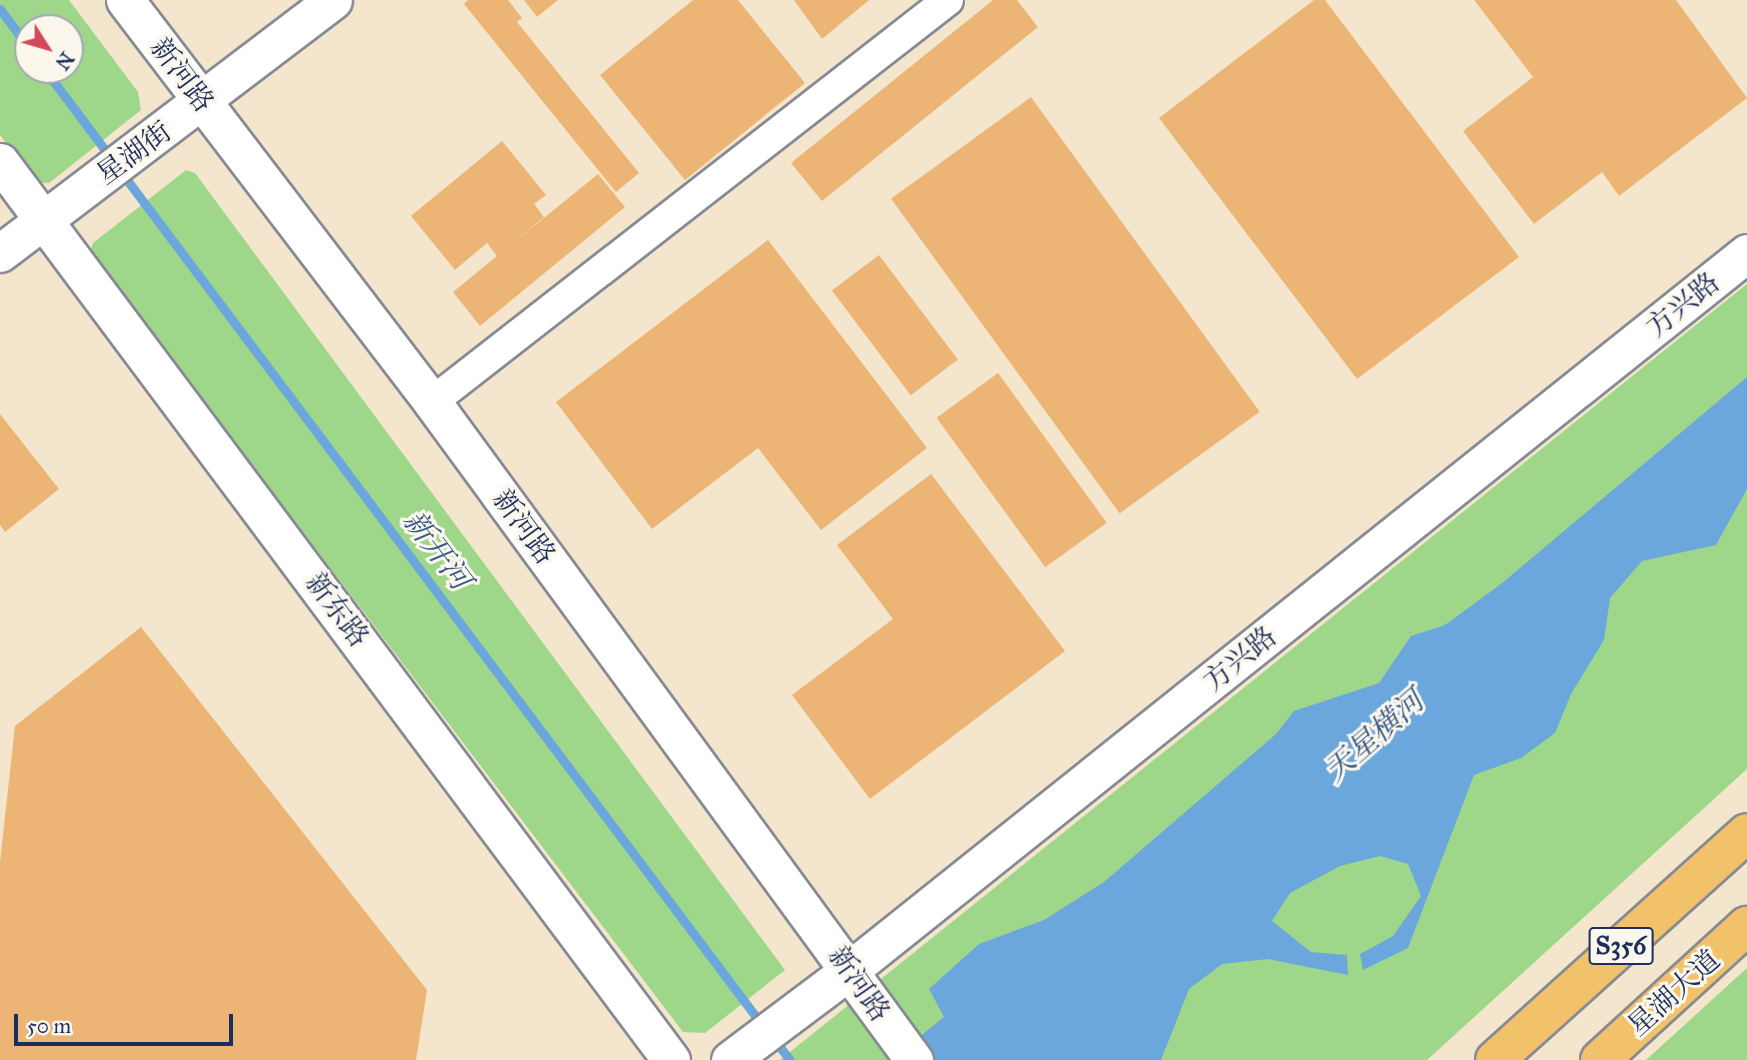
<!DOCTYPE html>
<meta charset="utf-8">
<style>
body{margin:0}
#map{position:relative;width:1747px;height:1060px;overflow:hidden;background:#f3e6cc;font-family:"IM FELL Great Primer","Noto Serif SC",serif}
div>[style]{position:absolute}
[style*='--x']{left:calc(var(--x)*1px);top:calc(var(--y)*1px);width:calc(var(--w)*1px);rotate:calc(var(--a)*1deg)}
.green>*{inset:0;background:#9ed789}
.water>*{inset:0;background:#6ba7dc}
.stream>*{height:9px;margin:-4.5px;padding:0 4.5px;transform-origin:4.5px;border-radius:4.5px;background:#6ba7dc}
.building>*{inset:0;background:#ecb576;transform-origin:0 0}
.roads{filter:drop-shadow(2px 0 #878a95) drop-shadow(-2px 0 #878a95) drop-shadow(0 2px #878a95) drop-shadow(0 -2px #878a95)}
.minor>*{height:30px;margin:-15px;padding:0 15px;transform-origin:15px;border-radius:15px;background:#fff}
.tertiary>*{height:37px;margin:-18.5px;padding:0 18.5px;transform-origin:18.5px;border-radius:18.5px;background:#fff}
.primary>*{height:38px;margin:-19px;padding:0 19px;transform-origin:19px;border-radius:19px;background:#f2c26a}
span{translate:-50% -50%;white-space:nowrap;text-align:center;line-height:1.15;-webkit-text-stroke:6px #fbf7ec;paint-order:stroke}
.shield-label span{padding:2px 5px;background:#fbf7ec;border:2px solid;border-radius:5px;-webkit-text-stroke-width:0}
.shield-label{font-size:26px;color:#1b2f5e;font-weight:700}
.street-label{font-size:28px;color:#1b2f5e}
.water-label{font-size:30px;color:#37598a;font-style:italic}
.north{position:absolute;left:14px;top:14px;width:70px;height:70px;box-sizing:border-box;background:#fbf7ec;border:2px solid #a1a7b3;border-radius:50%;rotate:127deg;font-size:19px;font-weight:700;line-height:28px;text-align:center;color:#1b2f5e}
.north::after{content:'';display:block;margin:auto;width:24px;height:32px;background:#d1495b;clip-path:polygon(50% 0,100% 100%,50% 72%,0 100%)}
.scale{position:absolute;left:14px;top:1014px;width:219px;height:32px;box-sizing:border-box;border:4px solid #1b2f5e;border-top:0;padding-left:9px;font-size:21px;line-height:24px;white-space:nowrap;color:#1b2f5e;-webkit-text-stroke:5px #fbf7ec;paint-order:stroke}
</style>
<div id="map">
<div class="green">
<div style="clip-path:polygon(evenodd,0 0,69px 0,138px 92px,141px 110px,49px 183px,35px 182px,0 135px,0 0,28px 28px,70px 28px,70px 70px,28px 70px,28px 28px)"></div>
<div style="clip-path:polygon(186px 170px,195px 173px,785px 970px,705px 1033px,683px 1032px,90px 252px,93px 243px)"></div>
<div style="clip-path:polygon(1747px 284px,1747px 769px,1427px 1060px,780px 1060px)"></div>
<div style="clip-path:polygon(1747px 968px,1747px 1060px,1646px 1060px)"></div>
</div>
<div class="water">
<div style="clip-path:polygon(1747px 377px,1747px 489px,1716px 545px,1642px 561px,1610px 598px,1604px 640px,1571px 694px,1555px 733px,1521px 758px,1474px 775px,1408px 948px,1363px 970px,1360px 954px,1393px 936px,1421px 896px,1408px 864px,1380px 856px,1340px 866px,1290px 893px,1272px 921px,1311px 952px,1347px 955px,1348px 975px,1268px 959px,1222px 964px,1189px 989px,1161px 1060px,891px 1060px,944px 1017px,929px 989px,979px 944px,1044px 920px,1104px 882px,1276px 734px,1294px 711px,1379px 683px,1411px 636px,1445px 625px,1501px 584px)"></div>
</div>
<div class="stream">
<div style="--x:0;--y:9;--w:47;--a:53.6"></div>
<div style="--x:45;--y:70;--w:110;--a:53.1"></div>
<div style="--x:121;--y:172;--w:1068;--a:53.07"></div>
<div style="--x:772;--y:1037;--w:29;--a:52"></div>
</div>
<div class="building">
<div style="clip-path:polygon(468px 0,508px 0,522px 18px,517px 22px,639px 173px,616px 192px,464px 4px)"></div>
<div style="clip-path:polygon(524px 0,558px 0,537px 17px)"></div>
<div style="clip-path:polygon(693px 0,738px 0,805px 83px,685px 180px,600px 75px)"></div>
<div style="clip-path:polygon(794px 0,869px 0,822px 39px)"></div>
<div style="clip-path:polygon(993px 0,1017px 0,1038px 27px,822px 201px,791px 163px)"></div>
<div style="clip-path:polygon(1314px 0,1325px 0,1519px 257px,1357px 379px,1159px 118px)"></div>
<div style="clip-path:polygon(1474px 0,1676px 0,1747px 98px,1619px 196px,1602px 172px,1534px 224px,1463px 131px,1533px 77px)"></div>
<div style="left:1031px;top:97px;width:389px;height:173px;rotate:54deg"></div>
<div style="clip-path:polygon(502px 141px,546px 195px,534px 204px,544px 217px,506px 249px,598px 174px,625px 207px,480px 326px,453px 292px,497px 256px,487px 243px,455px 270px,411px 216px)"></div>
<div style="clip-path:polygon(768px 240px,927px 448px,821px 530px,758px 448px,652px 529px,556px 402px)"></div>
<div style="left:879px;top:255px;width:131px;height:59px;rotate:53deg"></div>
<div style="left:998px;top:373px;width:185px;height:76px;rotate:54deg"></div>
<div style="clip-path:polygon(0 414px,59px 489px,5px 532px,0 525px)"></div>
<div style="clip-path:polygon(931px 474px,1065px 651px,870px 799px,792px 695px,893px 619px,837px 545px)"></div>
<div style="clip-path:polygon(141px 627px,427px 990px,416px 1060px,0 1060px,0 862px,15px 726px)"></div>
</div>
<div class="roads">
<div class="minor">
<div style="--x:432;--y:402;--w:654;--a:-37.92"></div>
</div>
<div class="tertiary">
<div style="--x:125;--y:0;--w:506;--a:52.63"></div>
<div style="--x:432;--y:402;--w:816;--a:53.78"></div>
<div style="--x:0;--y:162;--w:1121;--a:53.23"></div>
<div style="--x:0;--y:253;--w:418;--a:-37.2"></div>
<div style="--x:730;--y:1060;--w:151;--a:-36.9"></div>
<div style="--x:851;--y:969;--w:1147;--a:-38.63"></div>
</div>
<div class="primary">
<div style="--x:1495;--y:1060;--w:339;--a:-42"></div>
<div style="--x:1600;--y:1060;--w:199;--a:-42.4"></div>
</div>
</div>
<div class="shield-label">
<span style="left:1621px;top:946px">S356</span>
</div>
<div class="street-label">
<span style="left:182px;top:75px;rotate:53deg">新河路</span>
<span style="left:134px;top:153px;rotate:-36deg">星湖街</span>
<span style="left:1683px;top:305px;rotate:-39deg">方兴路</span>
<span style="left:524px;top:527px;rotate:54deg">新河路</span>
<span style="left:337px;top:610px;rotate:53deg">新东路</span>
<span style="left:1240px;top:659px;rotate:-39deg">方兴路</span>
<span style="left:859px;top:984px;rotate:55deg">新河路</span>
<span style="left:1674px;top:993px;rotate:-42deg">星湖大道</span>
</div>
<div class="water-label">
<span style="left:437px;top:550px;rotate:53deg">新开河</span>
<span style="left:1374px;top:736px;rotate:-41deg">天星横河</span>
</div>
<div class="north">N</div>
<div class="scale">50 m</div>
</div>
